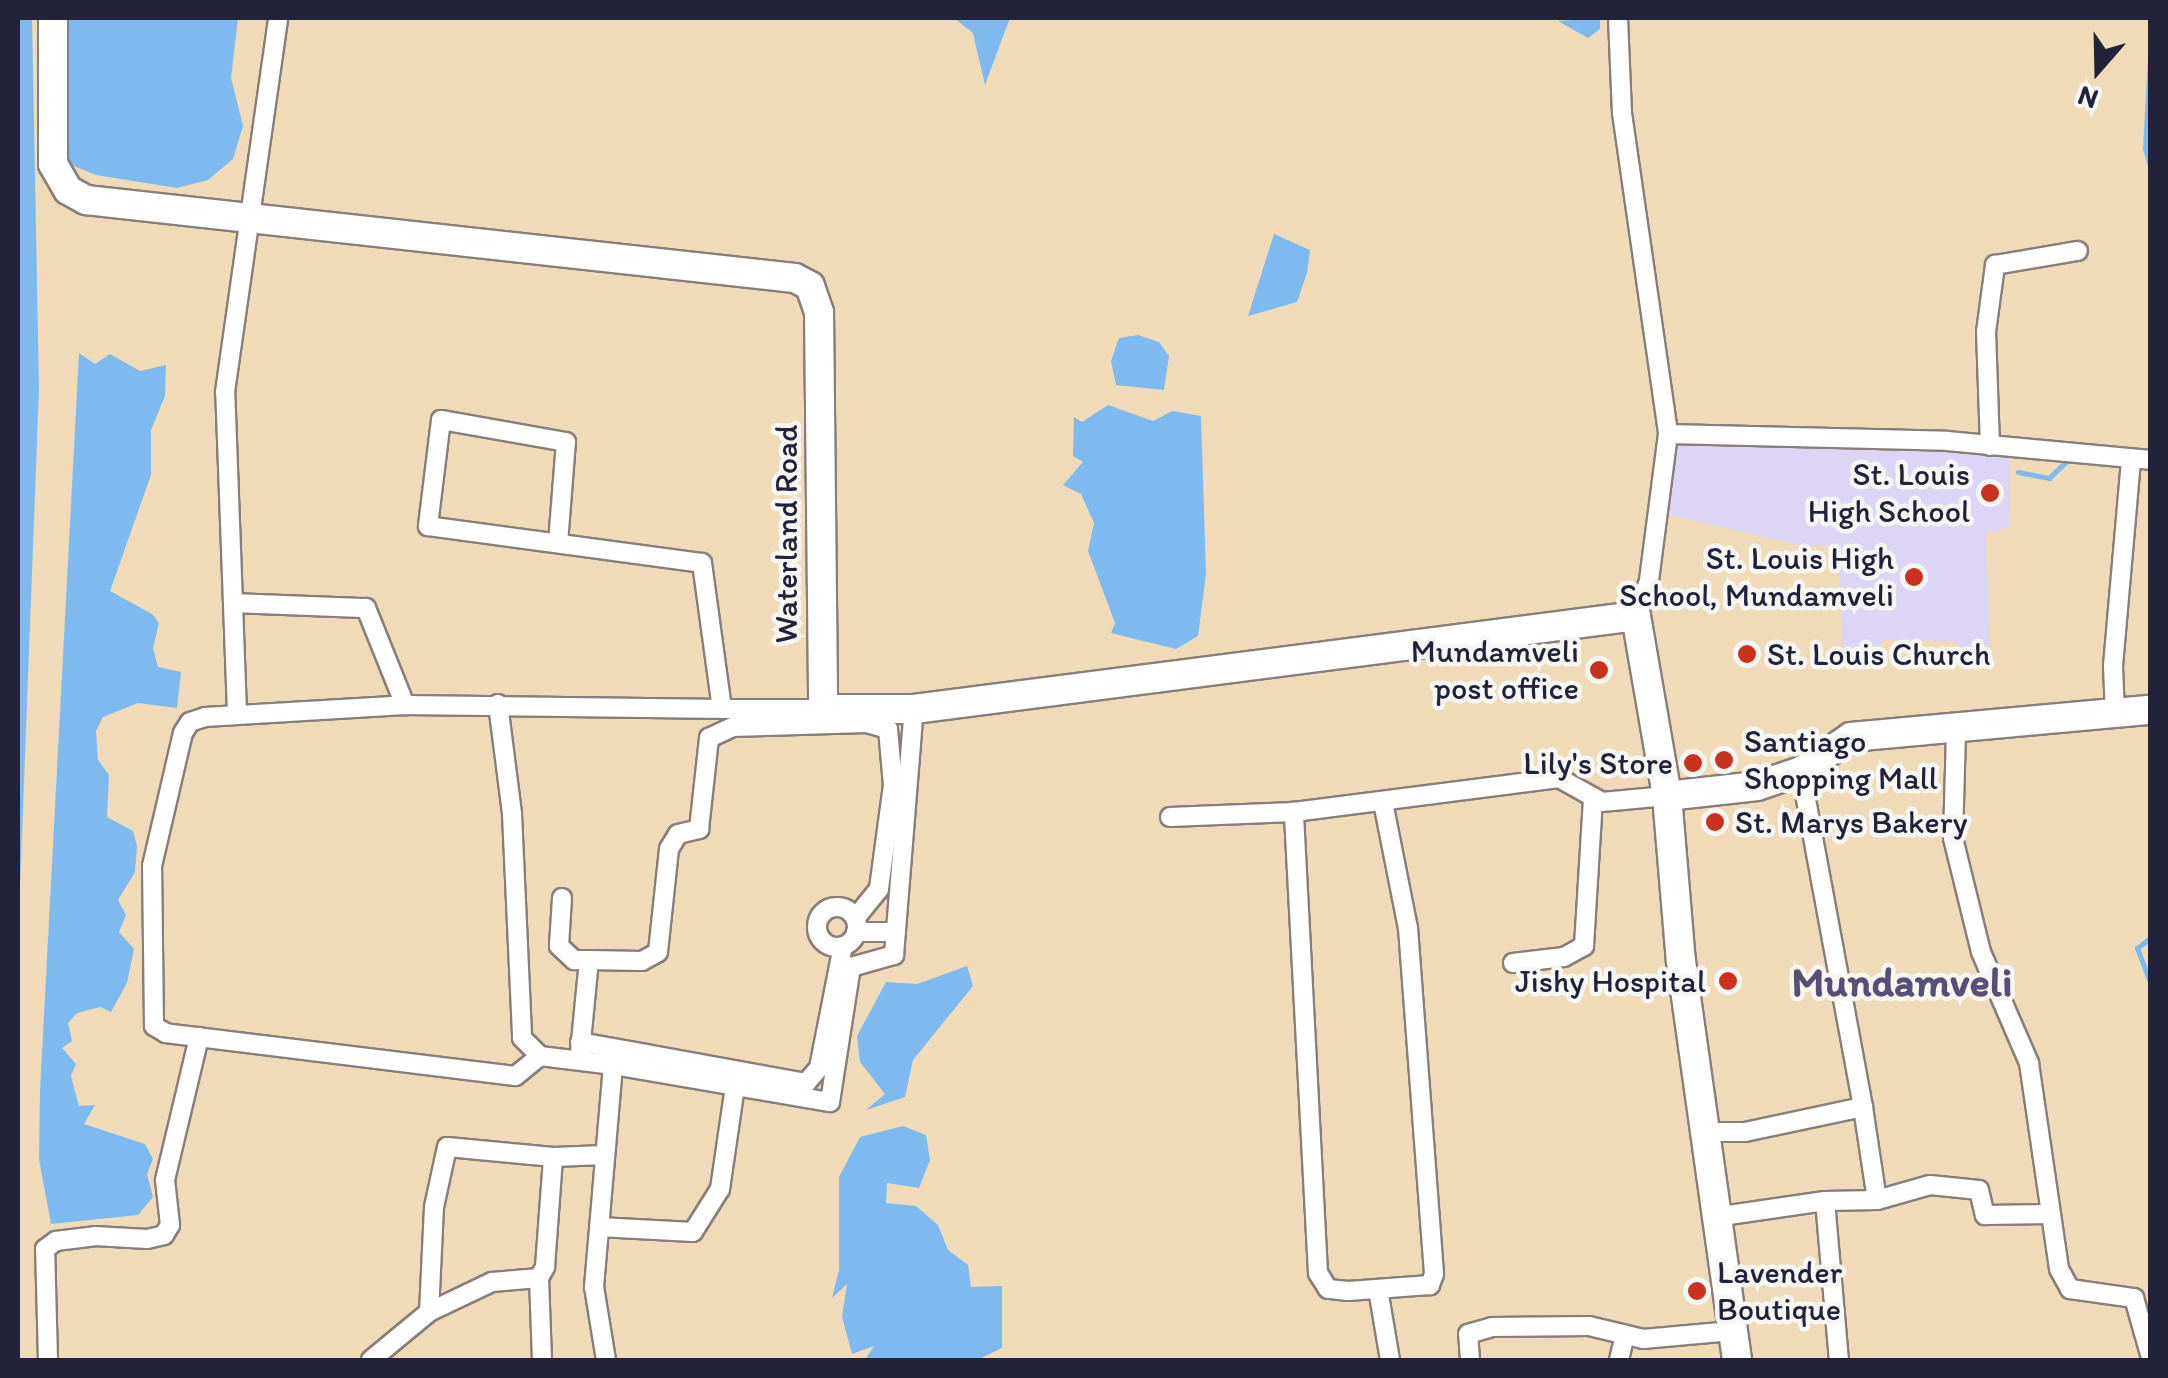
<!DOCTYPE html>
<style>
body{margin:0}
#map{position:relative;width:2168px;height:1378px;overflow:hidden;background:#f0dbb9;font-family:Itim,sans-serif}
div>[style]{position:absolute}
[style*='--x']{left:calc(var(--x)*1px);top:calc(var(--y)*1px);width:calc(var(--w)*1px);rotate:calc(var(--a)*1deg)}
.built>*{inset:0;background:#ddd5f6}
.water>*{inset:0;background:#7eb9f0}
.stream>*{height:5px;margin:-2.5px;padding:0 2.5px;transform-origin:2.5px;border-radius:2.5px;background:#7eb9f0}
.roads{filter:drop-shadow(2px 0 #897e7a) drop-shadow(-2px 0 #897e7a) drop-shadow(0 2px #897e7a) drop-shadow(0 -2px #897e7a)}
.minor>*{height:18px;margin:-9px;padding:0 9px;transform-origin:9px;border-radius:9px;background:#fff}
.minor>.ring{margin:-9px;padding:0;box-sizing:content-box;background:none;border:18px solid #fff;border-radius:50%}
.secondary>*{height:28px;margin:-14px;padding:0 14px;transform-origin:14px;border-radius:14px;background:#fff}
.dots>*{width:28px;height:28px;translate:-50% -50%;box-sizing:border-box;border:5px solid #f6f6f2;border-radius:50%}
span{translate:-50% -50%;white-space:nowrap;text-align:center;line-height:1.15;-webkit-text-stroke:9px #f6f6f2;paint-order:stroke}
.poi-label{font-size:32px;color:#22223b}
.right{translate:-100% -50%;text-align:right}
.left{translate:0 -50%;text-align:left}
.street-label{font-size:32px;color:#22223b}
.district-label{font-size:42px;color:#594e75;font-weight:700}
.frame{position:absolute;inset:0;border:20px solid #22223b;pointer-events:none}
.north{position:absolute;left:2048px;top:20px;width:100px;height:100px;-webkit-text-stroke:8px #f6f6f2;paint-order:stroke;rotate:200deg;font-size:28px;font-weight:700;line-height:40px;text-align:center;color:#22223b}
.north::after{content:'';display:block;margin:auto;width:35px;height:45px;background:#22223b;clip-path:polygon(50% 0,100% 100%,50% 72%,0 100%)}
</style>
<div id="map">
<div class="built">
<div style="clip-path:polygon(1671px 435px,2010px 443px,2009px 527px,1986px 533px,1990px 654px,1978px 662px,1953px 641px,1883px 640px,1872px 659px,1842px 654px,1839px 546px,1804px 546px,1660px 513px)"></div>
</div>
<div class="water">
<div style="clip-path:polygon(18px 18px,32px 18px,39px 389px,18px 939px)"></div>
<div style="clip-path:polygon(61px 18px,238px 18px,231px 78px,243px 126px,233px 159px,208px 180px,177px 188px,96px 175px,66px 163px)"></div>
<div style="clip-path:polygon(954px 18px,1010px 18px,985px 85px,973px 33px)"></div>
<div style="clip-path:polygon(1600px 18px,1600px 29px,1588px 38px,1558px 21px)"></div>
<div style="clip-path:polygon(1274px 234px,1310px 250px,1307px 273px,1297px 302px,1248px 316px)"></div>
<div style="clip-path:polygon(1138px 335px,1159px 342px,1169px 356px,1164px 390px,1116px 385px,1111px 361px,1119px 338px)"></div>
<div style="clip-path:polygon(79px 353px,95px 364px,110px 354px,140px 371px,166px 365px,165px 396px,151px 430px,151px 475px,110px 591px,152px 614px,159px 623px,153px 648px,158px 667px,181px 672px,177px 708px,138px 703px,103px 717px,96px 731px,98px 760px,109px 775px,107px 817px,133px 831px,137px 846px,135px 872px,118px 900px,126px 915px,119px 932px,134px 949px,127px 983px,111px 1012px,100px 1007px,77px 1013px,68px 1023px,72px 1041px,62px 1048px,76px 1064px,71px 1076px,79px 1106px,95px 1105px,84px 1124px,145px 1144px,153px 1159px,147px 1174px,153px 1197px,138px 1215px,51px 1224px,39px 1159px,40px 1091px)"></div>
<div style="clip-path:polygon(1108px 405px,1153px 421px,1172px 411px,1201px 416px,1206px 574px,1198px 636px,1176px 649px,1111px 633px,1115px 623px,1088px 551px,1094px 523px,1081px 494px,1063px 485px,1083px 462px,1073px 456px,1074px 417px,1082px 422px)"></div>
<div style="clip-path:polygon(967px 966px,973px 986px,913px 1060px,905px 1097px,866px 1110px,885px 1094px,860px 1062px,857px 1036px,886px 982px,917px 984px)"></div>
<div style="clip-path:polygon(903px 1126px,926px 1135px,930px 1160px,919px 1188px,887px 1183px,886px 1203px,916px 1206px,938px 1225px,948px 1250px,968px 1265px,971px 1287px,1002px 1286px,1002px 1348px,977px 1360px,865px 1360px,874px 1346px,852px 1354px,842px 1317px,847px 1284px,832px 1298px,839px 1270px,839px 1177px,860px 1137px)"></div>
</div>
<div class="stream">
<div style="--x:2150;--y:57;--w:91;--a:93.1"></div>
<div style="--x:2145;--y:148;--w:18;--a:74"></div>
<div style="--x:2018;--y:472;--w:32;--a:11"></div>
<div style="--x:2049;--y:478;--w:30;--a:-44"></div>
<div style="--x:2150;--y:938;--w:16;--a:142"></div>
<div style="--x:2137;--y:948;--w:36;--a:69"></div>
<div style="--x:2150;--y:1038;--w:3;--a:90"></div>
</div>
<div class="roads">
<div class="minor">
<div style="--x:1618;--y:18;--w:95;--a:87.6"></div>
<div style="--x:1622;--y:113;--w:324;--a:81.8"></div>
<div style="--x:1668;--y:434;--w:148;--a:97.4"></div>
<div style="--x:1649;--y:581;--w:37;--a:110"></div>
<div style="--x:1668;--y:434;--w:279;--a:1.4"></div>
<div style="--x:1947;--y:441;--w:204;--a:5.3"></div>
<div style="--x:1990;--y:446;--w:114;--a:-92"></div>
<div style="--x:1986;--y:332;--w:68;--a:-82.3"></div>
<div style="--x:1995;--y:265;--w:84;--a:-9.6"></div>
<div style="--x:558;--y:543;--w:101;--a:-85.5"></div>
<div style="--x:566;--y:442;--w:127;--a:-170"></div>
<div style="--x:441;--y:420;--w:107;--a:97"></div>
<div style="--x:428;--y:526;--w:276;--a:7.7"></div>
<div style="--x:702;--y:563;--w:147;--a:82.2"></div>
<div style="--x:722;--y:709;--w:101;--a:0"></div>
<div style="--x:234;--y:603;--w:132;--a:2.2"></div>
<div style="--x:366;--y:608;--w:105;--a:68.1"></div>
<div style="--x:498;--y:704;--w:111;--a:82.7"></div>
<div style="--x:512;--y:814;--w:224;--a:87.4"></div>
<div style="--x:522;--y:1038;--w:25;--a:45"></div>
<div style="--x:540;--y:1056;--w:74;--a:7"></div>
<div style="--x:237;--y:713;--w:321;--a:-92.1"></div>
<div style="--x:225;--y:392;--w:378;--a:-81.9"></div>
<div style="--x:2115;--y:714;--w:48;--a:-92.4"></div>
<div style="--x:2113;--y:666;--w:208;--a:-85"></div>
<div style="--x:1956;--y:732;--w:106;--a:91.6"></div>
<div style="--x:1953;--y:838;--w:117;--a:76.2"></div>
<div style="--x:1981;--y:952;--w:121;--a:66.6"></div>
<div style="--x:2029;--y:1063;--w:208;--a:81.7"></div>
<div style="--x:2059;--y:1269;--w:23;--a:61"></div>
<div style="--x:2070;--y:1289;--w:65;--a:8"></div>
<div style="--x:2134;--y:1298;--w:58;--a:74.1"></div>
<div style="--x:1383;--y:802;--w:128;--a:78.8"></div>
<div style="--x:1408;--y:928;--w:347;--a:85.7"></div>
<div style="--x:1434;--y:1274;--w:12;--a:110"></div>
<div style="--x:1430;--y:1285;--w:82;--a:175.8"></div>
<div style="--x:1348;--y:1291;--w:20;--a:-174"></div>
<div style="--x:1328;--y:1289;--w:19;--a:-122"></div>
<div style="--x:1318;--y:1273;--w:462;--a:-93"></div>
<div style="--x:1294;--y:812;--w:267;--a:-7.3"></div>
<div style="--x:1559;--y:778;--w:49;--a:29.2"></div>
<div style="--x:1602;--y:802;--w:65;--a:-5.3"></div>
<div style="--x:1170;--y:817;--w:124;--a:-2.3"></div>
<div style="--x:562;--y:898;--w:48;--a:93.6"></div>
<div style="--x:559;--y:946;--w:21;--a:43"></div>
<div style="--x:574;--y:960;--w:15;--a:0"></div>
<div style="--x:589;--y:960;--w:91;--a:95.6"></div>
<div class="ring" style="left:817px;top:907px;width:22px;height:22px"></div>
<div style="--x:856;--y:932;--w:40;--a:0"></div>
<div style="--x:589;--y:960;--w:53;--a:1.1"></div>
<div style="--x:642;--y:961;--w:18;--a:-29"></div>
<div style="--x:658;--y:952;--w:104;--a:-83.9"></div>
<div style="--x:669;--y:849;--w:17;--a:-59"></div>
<div style="--x:678;--y:834;--w:22;--a:-13"></div>
<div style="--x:699;--y:829;--w:92;--a:-83.7"></div>
<div style="--x:709;--y:738;--w:26;--a:-25"></div>
<div style="--x:733;--y:727;--w:134;--a:-1.7"></div>
<div style="--x:867;--y:723;--w:22;--a:16"></div>
<div style="--x:888;--y:729;--w:56;--a:84.9"></div>
<div style="--x:893;--y:785;--w:105;--a:97.7"></div>
<div style="--x:879;--y:889;--w:38;--a:129"></div>
<div style="--x:1513;--y:963;--w:51;--a:-6.7"></div>
<div style="--x:1564;--y:957;--w:23;--a:-29"></div>
<div style="--x:1584;--y:946;--w:149;--a:-86.5"></div>
<div style="--x:580;--y:1042;--w:230;--a:10.3"></div>
<div style="--x:806;--y:1083;--w:20;--a:-49"></div>
<div style="--x:819;--y:1068;--w:124;--a:-78.9"></div>
<div style="--x:540;--y:1056;--w:32;--a:141"></div>
<div style="--x:515;--y:1076;--w:352;--a:-173"></div>
<div style="--x:166;--y:1033;--w:14;--a:-150"></div>
<div style="--x:154;--y:1026;--w:160;--a:-90.7"></div>
<div style="--x:152;--y:866;--w:137;--a:-76.9"></div>
<div style="--x:183;--y:733;--w:13;--a:-58"></div>
<div style="--x:190;--y:722;--w:16;--a:-18"></div>
<div style="--x:205;--y:717;--w:200;--a:-3.4"></div>
<div style="--x:405;--y:705;--w:317;--a:0.7"></div>
<div style="--x:1704;--y:1132;--w:41;--a:0"></div>
<div style="--x:1745;--y:1132;--w:121;--a:-12"></div>
<div style="--x:1863;--y:1107;--w:342;--a:-100.5"></div>
<div style="--x:553;--y:1157;--w:106;--a:-174.6"></div>
<div style="--x:447;--y:1147;--w:61;--a:102.2"></div>
<div style="--x:434;--y:1207;--w:105;--a:92.7"></div>
<div style="--x:429;--y:1312;--w:70;--a:-25.5"></div>
<div style="--x:492;--y:1282;--w:47;--a:-4.9"></div>
<div style="--x:539;--y:1278;--w:13;--a:-61"></div>
<div style="--x:545;--y:1267;--w:110;--a:-85.8"></div>
<div style="--x:553;--y:1157;--w:52;--a:-2.2"></div>
<div style="--x:1877;--y:1200;--w:55;--a:-15.8"></div>
<div style="--x:1930;--y:1185;--w:49;--a:5.8"></div>
<div style="--x:1979;--y:1190;--w:26;--a:77"></div>
<div style="--x:1985;--y:1215;--w:66;--a:-0.9"></div>
<div style="--x:1825;--y:1201;--w:52;--a:-1.1"></div>
<div style="--x:1877;--y:1200;--w:94;--a:-98.6"></div>
<div style="--x:1715;--y:1217;--w:111;--a:-8.3"></div>
<div style="--x:1825;--y:1201;--w:160;--a:85"></div>
<div style="--x:599;--y:1227;--w:94;--a:3"></div>
<div style="--x:693;--y:1232;--w:51;--a:-57.9"></div>
<div style="--x:720;--y:1189;--w:104;--a:-81.7"></div>
<div style="--x:539;--y:1278;--w:82;--a:87.9"></div>
<div style="--x:1378;--y:1289;--w:72;--a:80.4"></div>
<div style="--x:48;--y:1360;--w:111;--a:-91.5"></div>
<div style="--x:45;--y:1249;--w:14;--a:-36"></div>
<div style="--x:56;--y:1241;--w:39;--a:-7"></div>
<div style="--x:95;--y:1236;--w:52;--a:3.3"></div>
<div style="--x:147;--y:1239;--w:17;--a:-13"></div>
<div style="--x:164;--y:1235;--w:12;--a:-59"></div>
<div style="--x:170;--y:1225;--w:45;--a:-96.3"></div>
<div style="--x:165;--y:1180;--w:147;--a:-76.6"></div>
<div style="--x:371;--y:1360;--w:75;--a:-39.6"></div>
<div style="--x:606;--y:1360;--w:74;--a:-99.3"></div>
<div style="--x:594;--y:1287;--w:223;--a:-85.1"></div>
<div style="--x:613;--y:1065;--w:220;--a:9.7"></div>
<div style="--x:830;--y:1102;--w:137;--a:-81.2"></div>
<div style="--x:851;--y:967;--w:45;--a:-15.6"></div>
<div style="--x:894;--y:955;--w:247;--a:-85.4"></div>
<div style="--x:1470;--y:1360;--w:26;--a:-94"></div>
<div style="--x:1468;--y:1334;--w:25;--a:-16"></div>
<div style="--x:1492;--y:1327;--w:97;--a:-0.6"></div>
<div style="--x:1589;--y:1326;--w:56;--a:13.5"></div>
<div style="--x:1643;--y:1339;--w:89;--a:-5.1"></div>
<div style="--x:1619;--y:1360;--w:26;--a:-77"></div>
</div>
<div class="secondary">
<div style="--x:53;--y:18;--w:146;--a:90"></div>
<div style="--x:53;--y:164;--w:30;--a:60"></div>
<div style="--x:68;--y:190;--w:21;--a:29"></div>
<div style="--x:86;--y:200;--w:713;--a:6.28"></div>
<div style="--x:795;--y:278;--w:17;--a:28"></div>
<div style="--x:810;--y:286;--w:28;--a:71"></div>
<div style="--x:819;--y:312;--w:397;--a:89.4"></div>
<div style="--x:823;--y:709;--w:91;--a:0"></div>
<div style="--x:914;--y:709;--w:728;--a:-7.34"></div>
<div style="--x:1636;--y:616;--w:183;--a:80.2"></div>
<div style="--x:1667;--y:796;--w:166;--a:85.2"></div>
<div style="--x:1681;--y:961;--w:403;--a:82"></div>
<div style="--x:1667;--y:796;--w:91;--a:-6.3"></div>
<div style="--x:1757;--y:786;--w:46;--a:-18.8"></div>
<div style="--x:1801;--y:771;--w:60;--a:-34.2"></div>
<div style="--x:1851;--y:737;--w:300;--a:-5.2"></div>
</div>
</div>
<div class="dots">
<div style="left:1990px;top:493px;background:#c8321e"></div>
<div style="left:1914px;top:577px;background:#c8321e"></div>
<div style="left:1747px;top:654px;background:#c8321e"></div>
<div style="left:1599px;top:670px;background:#c8321e"></div>
<div style="left:1724px;top:760px;background:#c8321e"></div>
<div style="left:1693px;top:763px;background:#c8321e"></div>
<div style="left:1715px;top:822px;background:#c8321e"></div>
<div style="left:1728px;top:981px;background:#c8321e"></div>
<div style="left:1697px;top:1291px;background:#c8321e"></div>
</div>
<div class="poi-label">
<span class="right" style="left:1970px;top:493px">St. Louis<br>High School</span>
<span class="right" style="left:1894px;top:577px">St. Louis High<br>School, Mundamveli</span>
<span class="right" style="left:1579px;top:670px">Mundamveli<br>post office</span>
<span class="left" style="left:1767px;top:654px">St. Louis Church</span>
<span class="left" style="left:1744px;top:760px">Santiago<br>Shopping Mall</span>
<span class="right" style="left:1673px;top:763px">Lily's Store</span>
<span class="left" style="left:1735px;top:822px">St. Marys Bakery</span>
<span class="right" style="left:1706px;top:981px">Jishy Hospital</span>
<span class="left" style="left:1717px;top:1291px">Lavender<br>Boutique</span>
</div>
<div class="street-label">
<span style="left:786px;top:534px;rotate:-90deg">Waterland Road</span>
</div>
<div class="district-label">
<span style="left:1902px;top:982px">Mundamveli</span>
</div>
<div class="frame"></div>
<div class="north">N</div>
</div>
